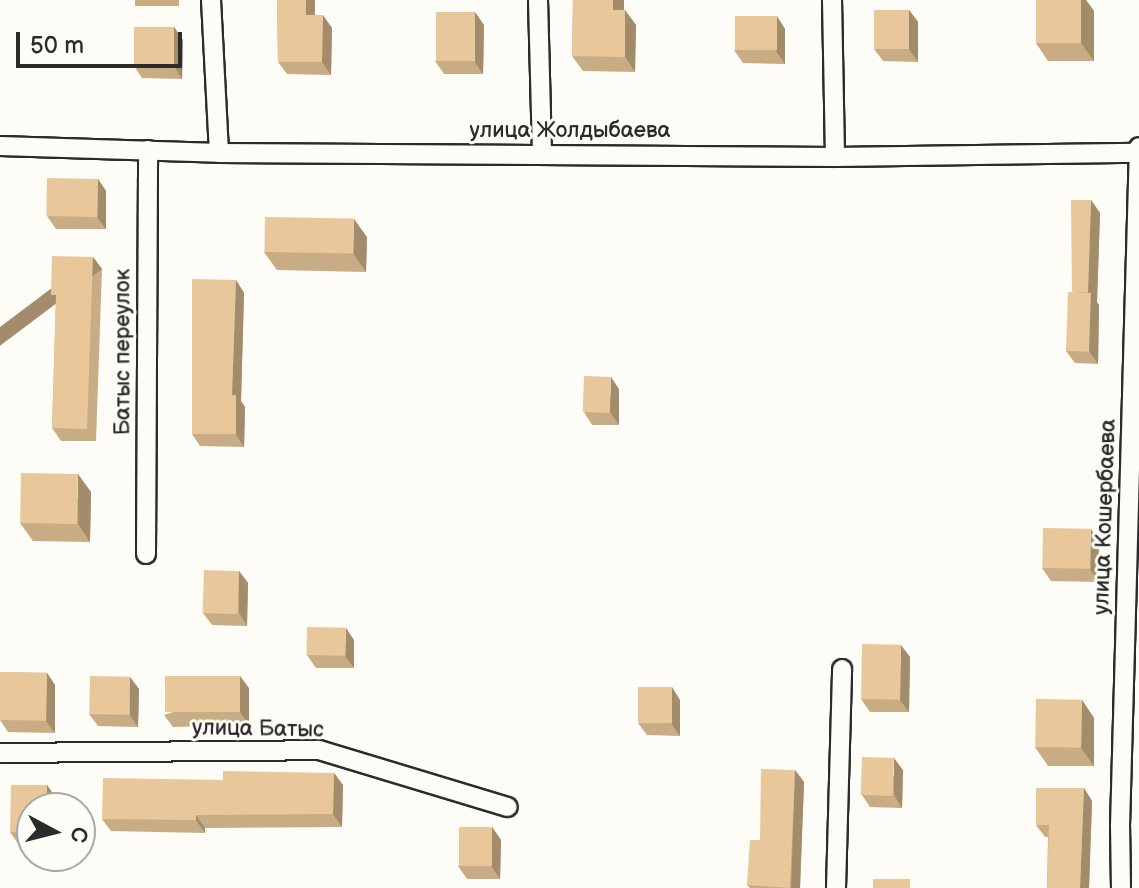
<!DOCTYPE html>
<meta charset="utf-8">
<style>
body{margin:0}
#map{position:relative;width:1139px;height:888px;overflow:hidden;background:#fdfcf7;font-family:"Balsamiq Sans",sans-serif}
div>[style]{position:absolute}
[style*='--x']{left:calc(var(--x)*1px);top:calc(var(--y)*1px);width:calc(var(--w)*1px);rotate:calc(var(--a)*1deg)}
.roads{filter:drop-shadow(2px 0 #2b2b2b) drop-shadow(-2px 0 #2b2b2b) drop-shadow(0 2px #2b2b2b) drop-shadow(0 -2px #2b2b2b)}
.minor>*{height:18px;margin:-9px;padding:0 9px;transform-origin:9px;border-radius:9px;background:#fdfcf7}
.wall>*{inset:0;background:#c8ac84;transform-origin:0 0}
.shaded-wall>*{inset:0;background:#a28c6c;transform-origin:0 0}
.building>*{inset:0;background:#e8c89a;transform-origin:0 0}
span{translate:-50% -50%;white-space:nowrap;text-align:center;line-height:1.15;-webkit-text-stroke:6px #fdfcf7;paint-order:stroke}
.street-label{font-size:22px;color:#2b2b2b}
.north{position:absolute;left:16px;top:792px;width:80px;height:80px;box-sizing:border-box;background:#fdfcf7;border:2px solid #a9a8a5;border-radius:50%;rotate:97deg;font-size:22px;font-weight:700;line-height:32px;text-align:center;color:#2b2b2b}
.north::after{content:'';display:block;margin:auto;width:28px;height:36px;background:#2b2b2b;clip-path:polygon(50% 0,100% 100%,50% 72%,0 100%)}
.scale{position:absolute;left:16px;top:32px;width:166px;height:36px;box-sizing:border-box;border:4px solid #2b2b2b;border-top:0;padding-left:10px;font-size:24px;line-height:28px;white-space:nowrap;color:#2b2b2b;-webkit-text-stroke:6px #fdfcf7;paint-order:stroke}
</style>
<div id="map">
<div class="roads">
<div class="minor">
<div style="--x:211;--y:0;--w:153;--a:87"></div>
<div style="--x:538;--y:0;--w:154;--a:88.5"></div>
<div style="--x:832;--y:0;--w:157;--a:88.9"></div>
<div style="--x:0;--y:146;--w:219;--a:1.8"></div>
<div style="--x:219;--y:153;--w:616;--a:0.37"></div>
<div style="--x:835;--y:157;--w:304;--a:-0.8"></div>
<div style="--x:146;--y:554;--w:404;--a:-89.7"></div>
<div style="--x:0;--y:753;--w:319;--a:-0.5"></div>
<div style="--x:319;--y:750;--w:197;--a:16.8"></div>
<div style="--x:836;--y:888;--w:219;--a:-88.4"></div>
<div style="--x:1121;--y:888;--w:62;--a:-90.9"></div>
<div style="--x:1120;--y:826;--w:679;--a:-88.4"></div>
</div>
</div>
<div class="wall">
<div style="left:135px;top:0;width:44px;height:6px"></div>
<div style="clip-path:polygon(277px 0,315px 0,315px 15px,332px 28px,331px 75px,287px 74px,278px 62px)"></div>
<div style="clip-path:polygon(573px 0,624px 0,624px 10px,636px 25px,635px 72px,583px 71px,572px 56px)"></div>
<div style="clip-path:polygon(1036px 0,1086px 0,1094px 11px,1094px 61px,1048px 61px,1036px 43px)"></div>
<div style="clip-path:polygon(909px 10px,918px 22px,918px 62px,883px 61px,874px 49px)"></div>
<div style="clip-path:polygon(484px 25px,483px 74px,444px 74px,435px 61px)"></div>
<div style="clip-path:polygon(174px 27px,183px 40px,182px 79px,142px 78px,134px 66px)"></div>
<div style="clip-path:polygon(785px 29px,785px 64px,743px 63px,734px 50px)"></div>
<div style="clip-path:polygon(98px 179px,106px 191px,106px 229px,56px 229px,47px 216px)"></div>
<div style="clip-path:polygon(1091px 200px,1100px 213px,1097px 302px,1099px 305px,1098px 364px,1075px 363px,1066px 351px)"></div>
<div style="clip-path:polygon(367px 237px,366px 272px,277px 270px,264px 252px)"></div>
<div style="clip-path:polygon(93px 257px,102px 269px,96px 441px,61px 441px,52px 428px,56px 302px,51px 295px)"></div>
<div style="clip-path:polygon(236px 280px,244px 293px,241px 401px,245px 407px,244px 447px,200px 446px,192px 434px)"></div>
<div style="clip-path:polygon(619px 389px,619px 425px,592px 425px,584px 412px)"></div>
<div style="clip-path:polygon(91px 492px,90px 542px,33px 541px,20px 523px)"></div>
<div style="clip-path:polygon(1099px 542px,1098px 582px,1051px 581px,1042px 568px)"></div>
<div style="clip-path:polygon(239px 571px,248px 583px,247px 626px,212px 625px,203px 613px)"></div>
<div style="clip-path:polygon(354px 640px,354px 668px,316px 668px,307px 655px)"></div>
<div style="clip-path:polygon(910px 657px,909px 712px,870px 712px,861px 699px)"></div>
<div style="clip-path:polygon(0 672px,47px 673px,55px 685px,55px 733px,8px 732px,0 720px)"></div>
<div style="clip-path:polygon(130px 677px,139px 689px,138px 727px,98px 726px,89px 714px)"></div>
<div style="clip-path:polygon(249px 688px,249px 725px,173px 727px,164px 715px)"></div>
<div style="clip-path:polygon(680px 700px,680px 736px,647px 735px,638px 723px)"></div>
<div style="clip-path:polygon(1082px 700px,1094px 718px,1094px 766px,1048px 766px,1035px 747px)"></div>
<div style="clip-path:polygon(795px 770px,804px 782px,800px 888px,750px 888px,747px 885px,760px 840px)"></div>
<div style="clip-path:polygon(903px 770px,902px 808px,870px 807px,862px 795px)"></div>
<div style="clip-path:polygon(334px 773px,343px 785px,342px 827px,205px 828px,205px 833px,111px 831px,102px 819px,223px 780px)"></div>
<div style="clip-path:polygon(47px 785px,56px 798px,32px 808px,32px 845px,19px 845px,10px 832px)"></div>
<div style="clip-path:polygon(1084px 788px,1092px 801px,1089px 888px,1047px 888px,1048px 837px,1045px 837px,1036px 825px)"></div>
<div style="clip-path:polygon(492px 827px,501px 840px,500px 879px,467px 879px,458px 866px)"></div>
</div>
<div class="shaded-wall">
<div style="clip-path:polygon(306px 0,315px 0,314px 28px,306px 15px)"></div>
<div style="clip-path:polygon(613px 0,624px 0,624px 25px,613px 10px)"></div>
<div style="clip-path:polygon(1081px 0,1086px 0,1094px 11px,1094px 61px,1081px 43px)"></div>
<div style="clip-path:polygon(625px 10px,636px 25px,635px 72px,625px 57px)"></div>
<div style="clip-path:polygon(909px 10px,918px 22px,918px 62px,909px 49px)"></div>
<div style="clip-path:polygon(475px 12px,484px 25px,483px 74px,475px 62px)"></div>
<div style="clip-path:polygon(323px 15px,332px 28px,331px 75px,322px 62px)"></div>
<div style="clip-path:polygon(777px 16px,785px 29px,785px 64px,776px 51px)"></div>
<div style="clip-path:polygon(174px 27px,183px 40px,182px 79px,174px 66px)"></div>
<div style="clip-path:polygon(98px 179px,106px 191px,106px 229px,97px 217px)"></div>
<div style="clip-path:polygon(1091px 200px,1100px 213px,1097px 302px,1099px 305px,1098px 364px,1089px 351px,1088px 292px)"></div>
<div style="clip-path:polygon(354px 219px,367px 237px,366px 272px,353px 253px)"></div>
<div style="left:93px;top:257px;width:15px;height:172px;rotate:53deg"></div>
<div style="clip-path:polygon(236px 280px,244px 293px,241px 401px,245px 407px,244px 447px,236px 434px,232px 395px)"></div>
<div style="clip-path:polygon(611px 377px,619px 389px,619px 425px,610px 412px)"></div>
<div style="clip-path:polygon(78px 474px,91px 492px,90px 542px,78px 524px)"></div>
<div style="clip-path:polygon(1091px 529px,1099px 542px,1098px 582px,1090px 569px)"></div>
<div style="clip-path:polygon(239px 571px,248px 583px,247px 626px,239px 613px)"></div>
<div style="clip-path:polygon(346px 628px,354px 640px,354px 668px,345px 656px)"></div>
<div style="clip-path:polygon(901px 645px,910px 657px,909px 712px,900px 700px)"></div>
<div style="clip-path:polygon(47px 673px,55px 685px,55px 733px,46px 721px)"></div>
<div style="clip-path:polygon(240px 676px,249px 688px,249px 725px,240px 712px)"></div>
<div style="clip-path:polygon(130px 677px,139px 689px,138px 727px,130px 715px)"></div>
<div style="clip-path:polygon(672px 687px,680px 700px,680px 736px,671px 723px)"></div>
<div style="clip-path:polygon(1082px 700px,1094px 718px,1094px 766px,1081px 748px)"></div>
<div style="clip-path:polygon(894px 758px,903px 770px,902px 808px,894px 795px)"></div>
<div style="clip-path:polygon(795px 770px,804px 782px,800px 888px,791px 888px)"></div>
<div style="clip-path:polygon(334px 773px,343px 785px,342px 827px,333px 814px)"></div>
<div style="clip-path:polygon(47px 785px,56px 798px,56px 808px,47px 808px)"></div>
<div style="clip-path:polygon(1084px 788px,1092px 801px,1089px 888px,1080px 888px)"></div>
<div style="clip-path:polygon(196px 815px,205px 828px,205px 833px,196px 820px)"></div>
<div style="clip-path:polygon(492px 827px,501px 840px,500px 879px,491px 866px)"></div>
</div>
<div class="building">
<div style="clip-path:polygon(277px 0,306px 0,306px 15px,323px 15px,322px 62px,278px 62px)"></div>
<div style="clip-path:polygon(573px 0,613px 0,613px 10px,625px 10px,625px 57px,572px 56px)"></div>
<div style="left:1036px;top:0;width:45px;height:43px"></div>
<div style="left:874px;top:10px;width:35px;height:39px"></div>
<div style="left:436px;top:12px;width:39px;height:49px"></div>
<div style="left:735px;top:16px;width:42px;height:34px"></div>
<div style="left:134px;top:27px;width:40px;height:39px"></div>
<div style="left:47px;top:178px;width:51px;height:38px;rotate:1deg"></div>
<div style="clip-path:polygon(1071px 200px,1091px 200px,1088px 292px,1072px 292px)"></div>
<div style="left:265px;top:217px;width:89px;height:35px;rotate:1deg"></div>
<div style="clip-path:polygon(52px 256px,93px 257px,87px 429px,52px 428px,56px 295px,51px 295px)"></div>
<div style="clip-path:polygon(192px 279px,236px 280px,232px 395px,236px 395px,236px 434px,192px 434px)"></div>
<div style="left:1068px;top:292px;width:23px;height:59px;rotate:2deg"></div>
<div style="left:584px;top:376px;width:27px;height:36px;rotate:2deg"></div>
<div style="left:21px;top:473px;width:57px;height:50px;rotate:1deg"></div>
<div style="left:1043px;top:528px;width:48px;height:40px;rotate:1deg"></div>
<div style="left:204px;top:570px;width:35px;height:43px;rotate:2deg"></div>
<div style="left:307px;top:627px;width:39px;height:28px;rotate:1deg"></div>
<div style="left:862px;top:644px;width:39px;height:55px;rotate:1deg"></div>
<div style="left:0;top:672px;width:47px;height:48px;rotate:1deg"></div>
<div style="left:90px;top:676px;width:40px;height:38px;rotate:1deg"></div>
<div style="left:240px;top:676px;width:36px;height:75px;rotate:90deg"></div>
<div style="left:638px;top:687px;width:34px;height:36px"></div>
<div style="left:1036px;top:699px;width:46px;height:48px;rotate:1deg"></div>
<div style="left:862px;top:757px;width:32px;height:38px;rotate:2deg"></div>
<div style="clip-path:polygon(761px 769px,795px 770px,790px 888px,747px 885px,750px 840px,760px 840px)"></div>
<div style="clip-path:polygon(223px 771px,334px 773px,333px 814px,196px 815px,196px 820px,102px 819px,103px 778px,223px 780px)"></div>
<div style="clip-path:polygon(11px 785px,47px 785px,47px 808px,32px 808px,32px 833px,10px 832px)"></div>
<div style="clip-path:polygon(1036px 788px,1084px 788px,1080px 888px,1047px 888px,1049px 825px,1036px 825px)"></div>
<div style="left:459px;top:827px;width:33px;height:39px"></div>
<div style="left:873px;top:879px;width:37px;height:9px"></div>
</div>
<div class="street-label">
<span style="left:570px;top:131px">улица Жолдыбаева</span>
<span style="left:123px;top:352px;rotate:-90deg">Батыс переулок</span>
<span style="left:1105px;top:517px;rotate:-88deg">улица Кошербаева</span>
<span style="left:258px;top:729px;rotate:1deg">улица Батыс</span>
</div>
<div class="north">С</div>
<div class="scale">50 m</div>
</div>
